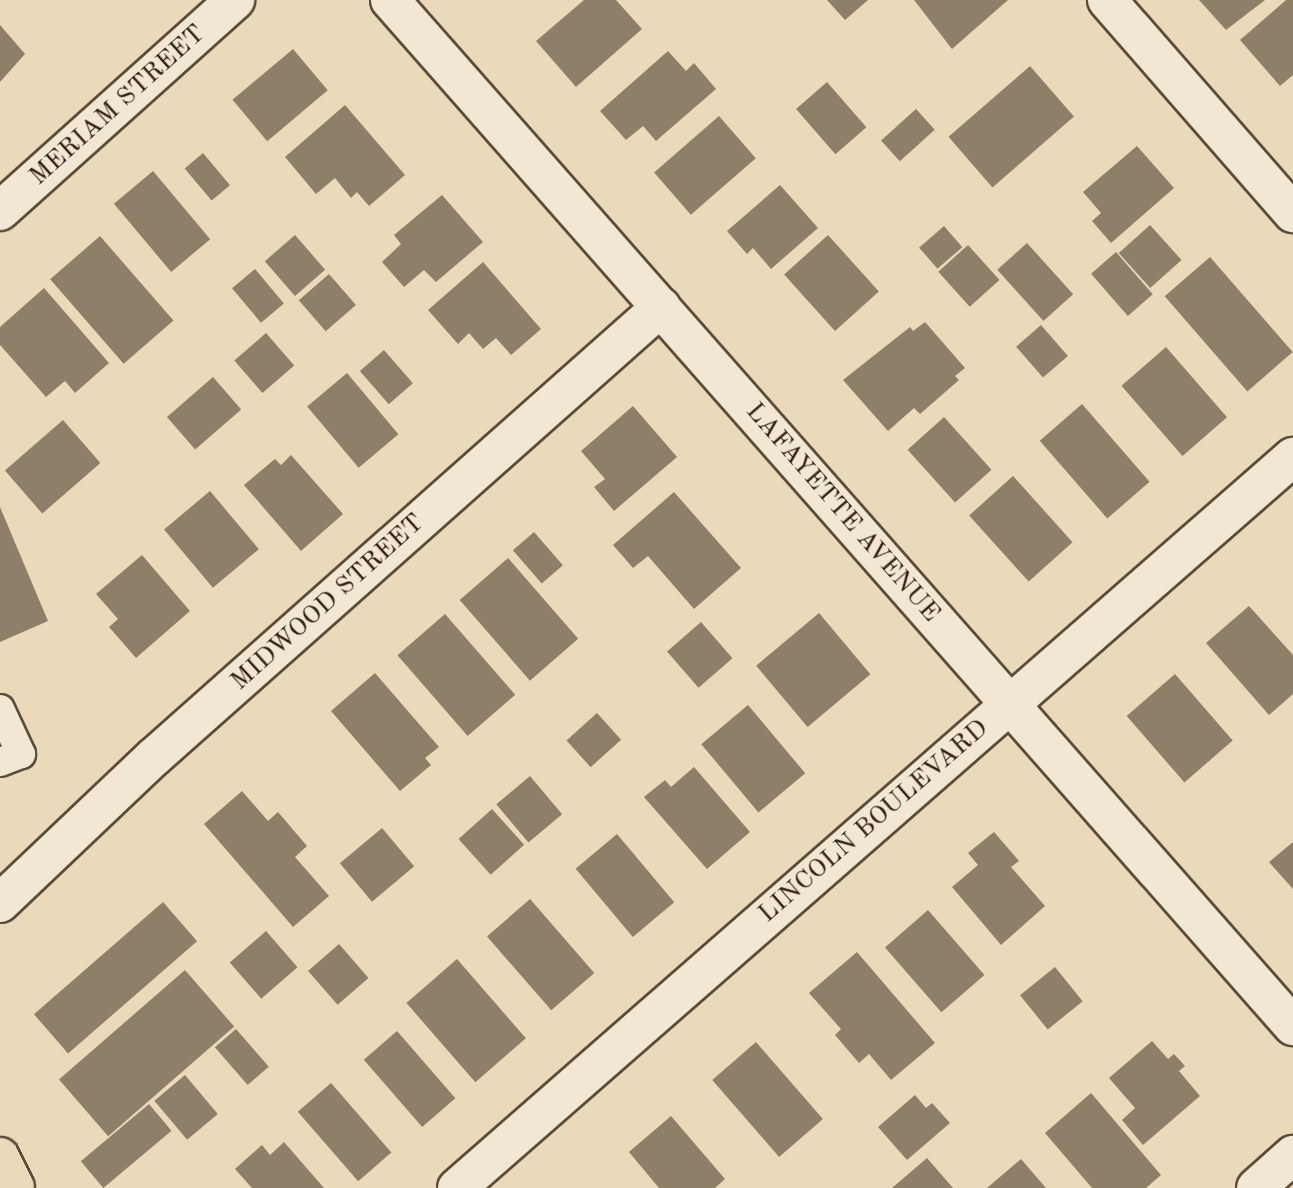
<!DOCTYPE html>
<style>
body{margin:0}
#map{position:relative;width:1293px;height:1188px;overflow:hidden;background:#eadaba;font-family:"Old Standard TT",serif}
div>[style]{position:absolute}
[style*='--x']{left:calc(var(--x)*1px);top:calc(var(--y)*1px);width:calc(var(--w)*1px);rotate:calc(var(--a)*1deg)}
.building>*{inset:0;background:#8f7f68;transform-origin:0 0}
.roads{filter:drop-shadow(2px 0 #5c4c3a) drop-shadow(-2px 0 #5c4c3a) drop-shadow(0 2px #5c4c3a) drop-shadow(0 -2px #5c4c3a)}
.service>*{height:28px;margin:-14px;padding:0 14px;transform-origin:14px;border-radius:14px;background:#f1e7d2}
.minor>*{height:38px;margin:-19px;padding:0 19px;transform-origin:19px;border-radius:19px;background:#f1e7d2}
.primary>*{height:38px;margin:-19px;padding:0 19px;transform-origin:19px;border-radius:19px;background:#eadaba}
span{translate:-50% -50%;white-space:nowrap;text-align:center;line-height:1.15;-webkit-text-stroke:5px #f1e7d2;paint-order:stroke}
.street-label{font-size:26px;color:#2c1d0f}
</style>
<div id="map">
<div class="building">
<div style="clip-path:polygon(584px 0,616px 0,642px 29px,576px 87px,536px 41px)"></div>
<div style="clip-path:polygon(827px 0,868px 0,845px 20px)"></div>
<div style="clip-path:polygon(914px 0,1008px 0,952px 49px)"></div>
<div style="clip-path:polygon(1199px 0,1265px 0,1226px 30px)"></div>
<div style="clip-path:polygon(1286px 0,1293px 0,1293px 75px,1280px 86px,1240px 40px)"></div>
<div style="clip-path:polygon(0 25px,25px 54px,0 82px)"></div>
<div style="left:293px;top:49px;width:54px;height:79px;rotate:50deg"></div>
<div style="clip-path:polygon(668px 51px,686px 71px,694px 63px,716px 89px,656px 141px,643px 126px,626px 140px,600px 111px)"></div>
<div style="left:1030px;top:66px;width:67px;height:108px;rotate:49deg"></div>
<div style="left:827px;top:82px;width:60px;height:41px;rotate:49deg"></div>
<div style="clip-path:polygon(345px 105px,405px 175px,369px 206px,357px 192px,351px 198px,335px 178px,316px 194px,285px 157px)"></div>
<div style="left:916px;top:109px;width:28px;height:47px;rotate:48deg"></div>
<div style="left:719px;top:116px;width:56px;height:86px;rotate:49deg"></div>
<div style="clip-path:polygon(1137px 146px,1174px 188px,1111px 243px,1092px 221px,1101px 213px,1083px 192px)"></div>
<div style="left:203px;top:153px;width:42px;height:24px;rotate:50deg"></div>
<div style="left:153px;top:171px;width:89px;height:51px;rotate:50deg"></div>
<div style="clip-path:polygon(780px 185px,818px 228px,771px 269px,753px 248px,747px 254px,727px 231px)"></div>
<div style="clip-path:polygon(442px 195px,483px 242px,436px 282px,424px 270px,404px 287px,382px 262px,401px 244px,394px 235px)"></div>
<div style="left:1150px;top:225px;width:47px;height:42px;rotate:48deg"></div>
<div style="left:944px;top:226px;width:28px;height:33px;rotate:49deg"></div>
<div style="left:295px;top:235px;width:46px;height:40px;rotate:49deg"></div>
<div style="left:828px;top:235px;width:76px;height:59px;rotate:48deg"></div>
<div style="left:100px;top:236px;width:112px;height:66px;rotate:49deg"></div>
<div style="left:1027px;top:243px;width:69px;height:40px;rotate:48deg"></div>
<div style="left:968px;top:245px;width:47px;height:40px;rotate:48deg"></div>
<div style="left:1116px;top:252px;width:56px;height:33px;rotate:49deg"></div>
<div style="left:1210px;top:257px;width:126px;height:60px;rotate:49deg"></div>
<div style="clip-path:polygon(483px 262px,541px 329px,511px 355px,496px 338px,483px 349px,469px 333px,458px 344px,428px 310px)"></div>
<div style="left:255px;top:269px;width:45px;height:30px;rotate:50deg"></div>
<div style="left:329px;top:274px;width:41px;height:40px;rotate:49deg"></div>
<div style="clip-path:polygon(44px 288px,109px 363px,75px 393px,65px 381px,46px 397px,0 345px,0 327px)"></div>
<div style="clip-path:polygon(925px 322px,965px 368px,955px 376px,959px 380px,920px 414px,914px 408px,888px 431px,843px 380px,910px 327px,913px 331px)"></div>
<div style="left:1041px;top:325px;width:41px;height:33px;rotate:49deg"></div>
<div style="left:266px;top:333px;width:43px;height:42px;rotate:49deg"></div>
<div style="left:1166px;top:347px;width:93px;height:59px;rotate:49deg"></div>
<div style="left:384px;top:350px;width:44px;height:32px;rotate:49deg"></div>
<div style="left:347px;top:373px;width:80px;height:52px;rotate:50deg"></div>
<div style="left:213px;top:377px;width:43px;height:61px;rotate:49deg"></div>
<div style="left:1082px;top:404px;width:103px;height:56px;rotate:49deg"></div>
<div style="clip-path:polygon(633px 406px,677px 457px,614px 511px,594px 487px,605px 479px,581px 451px)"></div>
<div style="left:944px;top:417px;width:71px;height:49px;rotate:48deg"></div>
<div style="left:63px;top:420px;width:57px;height:77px;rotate:49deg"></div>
<div style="clip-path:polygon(291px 455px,343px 514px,301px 551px,244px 485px,275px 459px,281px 465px)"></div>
<div style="left:1013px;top:476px;width:89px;height:59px;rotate:48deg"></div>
<div style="left:210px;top:491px;width:76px;height:60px;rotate:50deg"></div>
<div style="clip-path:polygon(674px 492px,741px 568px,694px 609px,648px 556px,633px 568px,613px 545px)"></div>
<div style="clip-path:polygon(0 507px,48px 621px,0 642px)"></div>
<div style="left:534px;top:532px;width:44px;height:28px;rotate:49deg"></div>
<div style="clip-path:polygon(142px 555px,190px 611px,136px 658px,109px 627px,118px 619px,96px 594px)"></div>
<div style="left:508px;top:558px;width:107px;height:64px;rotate:49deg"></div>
<div style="clip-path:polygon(1249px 606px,1293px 655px,1293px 694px,1269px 715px,1206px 643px)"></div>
<div style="left:819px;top:613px;width:80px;height:82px;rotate:50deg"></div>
<div style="left:445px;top:614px;width:107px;height:63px;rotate:49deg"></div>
<div style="left:701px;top:622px;width:48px;height:45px;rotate:49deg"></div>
<div style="clip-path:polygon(375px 673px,439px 747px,425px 758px,431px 765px,400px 791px,331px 711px)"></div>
<div style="left:1175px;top:674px;width:88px;height:64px;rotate:49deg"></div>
<div style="left:748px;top:705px;width:89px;height:61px;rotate:50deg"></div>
<div style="left:597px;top:713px;width:36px;height:41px;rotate:48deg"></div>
<div style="clip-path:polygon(694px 767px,750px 832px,707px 869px,644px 797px,665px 780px,671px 787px)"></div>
<div style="left:530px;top:776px;width:50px;height:44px;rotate:50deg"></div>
<div style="clip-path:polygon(242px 791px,268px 821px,278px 812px,307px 846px,295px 857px,329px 896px,293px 927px,204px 824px)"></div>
<div style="left:492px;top:809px;width:48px;height:45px;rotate:48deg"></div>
<div style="left:382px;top:828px;width:50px;height:55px;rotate:50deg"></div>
<div style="clip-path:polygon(994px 832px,1019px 861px,1011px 867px,1045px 906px,1001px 945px,952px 887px,978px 865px,968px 853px)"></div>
<div style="left:617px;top:834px;width:89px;height:54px;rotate:50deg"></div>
<div style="clip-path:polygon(1293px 842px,1293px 889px,1269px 862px)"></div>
<div style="left:530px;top:899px;width:98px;height:57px;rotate:49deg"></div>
<div style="left:163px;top:902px;width:52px;height:171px;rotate:49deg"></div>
<div style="left:928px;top:910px;width:86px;height:57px;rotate:49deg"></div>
<div style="left:266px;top:931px;width:48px;height:48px;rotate:49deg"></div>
<div style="left:339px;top:944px;width:45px;height:41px;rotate:49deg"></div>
<div style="clip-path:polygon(857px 952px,935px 1043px,891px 1080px,869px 1054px,859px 1063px,835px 1035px,841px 1029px,809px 993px)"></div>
<div style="left:457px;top:959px;width:105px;height:67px;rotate:49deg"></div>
<div style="left:1055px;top:967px;width:44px;height:45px;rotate:51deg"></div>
<div style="left:185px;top:970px;width:75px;height:167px;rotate:49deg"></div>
<div style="left:236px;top:1029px;width:50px;height:28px;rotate:49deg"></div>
<div style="left:397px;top:1031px;width:89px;height:44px;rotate:49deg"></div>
<div style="clip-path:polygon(1152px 1041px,1168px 1059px,1174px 1054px,1185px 1066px,1179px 1071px,1200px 1096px,1143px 1145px,1122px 1120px,1135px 1108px,1109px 1078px)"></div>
<div style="left:756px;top:1042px;width:102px;height:58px;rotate:49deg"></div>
<div style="left:185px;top:1075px;width:51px;height:40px;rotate:50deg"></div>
<div style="left:331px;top:1083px;width:92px;height:44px;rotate:49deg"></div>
<div style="clip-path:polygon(1091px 1093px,1161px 1175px,1146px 1188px,1092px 1188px,1045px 1133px)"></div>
<div style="clip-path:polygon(915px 1095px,926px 1108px,932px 1103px,950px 1123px,907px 1160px,878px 1127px)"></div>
<div style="left:149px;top:1104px;width:35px;height:89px;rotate:50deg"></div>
<div style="clip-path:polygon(671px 1116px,725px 1179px,715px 1188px,659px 1188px,629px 1152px)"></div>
<div style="clip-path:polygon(284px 1142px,324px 1188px,252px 1188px,235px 1169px,262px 1145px,270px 1155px)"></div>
<div style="clip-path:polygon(927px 1158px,953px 1188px,892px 1188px)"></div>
<div style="clip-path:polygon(1021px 1159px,1046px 1188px,987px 1188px)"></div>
</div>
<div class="roads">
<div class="service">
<div style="--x:0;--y:709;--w:50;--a:65"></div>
<div style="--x:21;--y:754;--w:22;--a:159"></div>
</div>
<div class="minor">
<div style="--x:390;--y:0;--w:1367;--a:48.65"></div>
<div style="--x:1107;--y:0;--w:283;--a:48.9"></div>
<div style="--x:0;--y:211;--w:316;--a:-41.9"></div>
<div style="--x:0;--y:903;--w:212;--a:-43.5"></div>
<div style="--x:154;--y:757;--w:678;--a:-41.59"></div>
<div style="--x:457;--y:1188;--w:1111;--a:-41.17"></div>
<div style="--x:1256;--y:1188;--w:50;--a:-41.7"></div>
</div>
<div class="primary">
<div style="--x:0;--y:1157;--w:34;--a:64"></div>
</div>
</div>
<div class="street-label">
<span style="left:118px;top:106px;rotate:-42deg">MERIAM STREET</span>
<span style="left:842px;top:513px;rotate:49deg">LAFAYETTE AVENUE</span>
<span style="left:328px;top:603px;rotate:-42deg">MIDWOOD STREET</span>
<span style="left:874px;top:822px;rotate:-41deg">LINCOLN BOULEVARD</span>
</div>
</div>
